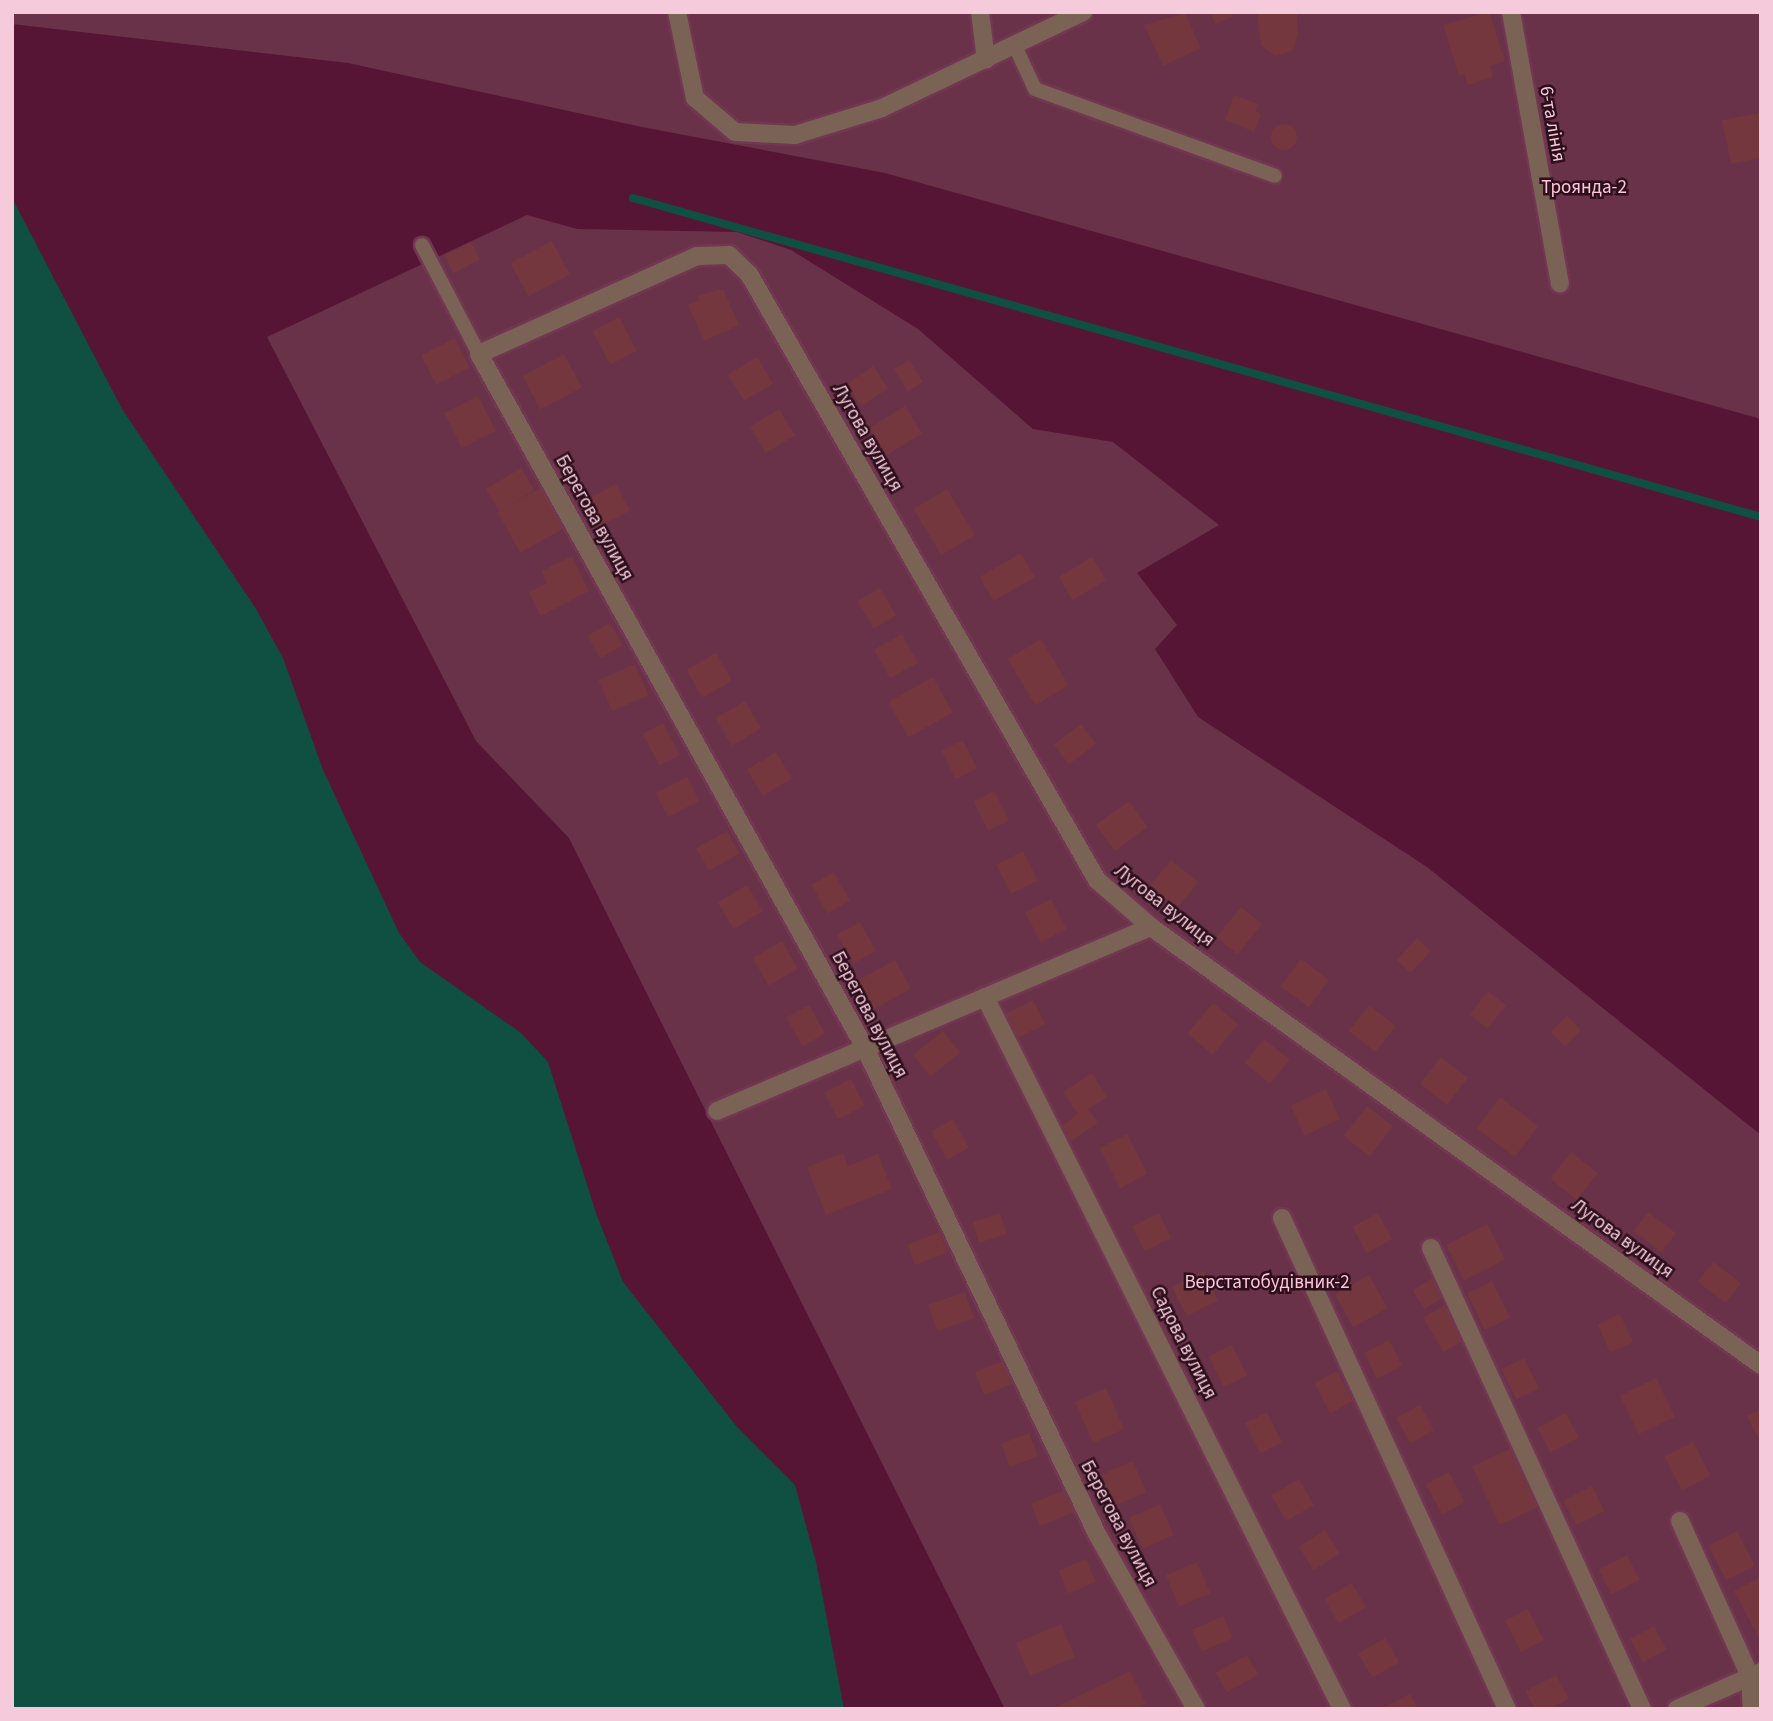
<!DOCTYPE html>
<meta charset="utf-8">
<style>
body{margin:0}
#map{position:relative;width:1773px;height:1721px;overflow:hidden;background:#571535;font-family:"Source Sans 3",sans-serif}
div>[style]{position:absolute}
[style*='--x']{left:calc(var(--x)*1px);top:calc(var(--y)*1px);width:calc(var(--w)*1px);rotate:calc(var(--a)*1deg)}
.green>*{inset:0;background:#693249}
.water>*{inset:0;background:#0f5042}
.stream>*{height:8px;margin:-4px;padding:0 4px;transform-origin:4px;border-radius:4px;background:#0f5042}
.building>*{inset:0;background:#73373d;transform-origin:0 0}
.round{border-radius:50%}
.roads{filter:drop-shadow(2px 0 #733653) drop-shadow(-2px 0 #733653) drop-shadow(0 2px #733653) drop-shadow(0 -2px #733653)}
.service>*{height:14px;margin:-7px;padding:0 7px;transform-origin:7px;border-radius:7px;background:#7a6354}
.minor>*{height:18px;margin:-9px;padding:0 9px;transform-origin:9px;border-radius:9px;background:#7a6354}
span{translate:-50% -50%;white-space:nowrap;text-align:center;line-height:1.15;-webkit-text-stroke:5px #2c0f1b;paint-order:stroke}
.street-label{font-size:19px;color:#f5cada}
.park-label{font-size:19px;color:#fdc5d9}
.frame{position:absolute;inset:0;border:14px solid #f5cada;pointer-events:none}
</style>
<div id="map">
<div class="green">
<div style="clip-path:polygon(12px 12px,1761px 12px,1761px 419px,885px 173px,642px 127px,348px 63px,12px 24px)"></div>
<div style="clip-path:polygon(527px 215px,577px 229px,737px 232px,791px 250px,918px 329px,1033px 429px,1113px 442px,1219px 525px,1137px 573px,1177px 625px,1155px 649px,1198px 717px,1427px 867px,1761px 1135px,1761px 1709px,1005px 1709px,569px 838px,476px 741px,267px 337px)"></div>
</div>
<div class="water">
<div style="clip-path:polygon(12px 198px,122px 409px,256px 609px,283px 658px,323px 770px,399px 933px,420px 962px,521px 1033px,548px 1062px,596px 1213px,623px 1282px,737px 1427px,795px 1485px,816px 1562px,844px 1709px,12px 1709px)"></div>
</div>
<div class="stream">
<div style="--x:633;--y:198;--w:1172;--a:15.79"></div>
</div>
<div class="building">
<div style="clip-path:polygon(1210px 12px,1231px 12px,1233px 17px,1215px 24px)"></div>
<div style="clip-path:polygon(1257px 12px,1297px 12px,1298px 35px,1292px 51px,1275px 56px,1261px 46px)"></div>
<div style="clip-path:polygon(1489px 12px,1505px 61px,1490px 66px,1493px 77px,1468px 85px,1464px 74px,1459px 76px,1443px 25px)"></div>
<div style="clip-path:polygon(1185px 13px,1201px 48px,1163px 66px,1144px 25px)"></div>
<div style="clip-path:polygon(1234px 95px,1258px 104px,1255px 111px,1261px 114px,1254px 132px,1225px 120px)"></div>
<div style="clip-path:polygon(1761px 113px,1761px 158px,1731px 164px,1722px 120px)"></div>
<div class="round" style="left:1271px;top:124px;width:26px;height:26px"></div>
<div style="left:552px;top:241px;width:38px;height:47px;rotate:62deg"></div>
<div style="left:471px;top:242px;width:20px;height:30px;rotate:63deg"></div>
<div style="clip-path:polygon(723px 289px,739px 325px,704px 341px,688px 305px,699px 300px,696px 296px)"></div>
<div style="left:619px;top:317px;width:38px;height:30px;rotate:62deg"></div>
<div style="left:455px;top:338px;width:33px;height:38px;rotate:63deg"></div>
<div style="left:564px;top:354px;width:38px;height:47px;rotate:62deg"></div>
<div style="left:757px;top:357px;width:31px;height:34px;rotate:59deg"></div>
<div style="left:909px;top:360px;width:26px;height:18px;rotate:58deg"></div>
<div style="left:873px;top:366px;width:27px;height:32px;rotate:56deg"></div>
<div style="left:478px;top:396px;width:39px;height:38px;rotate:63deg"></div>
<div style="left:905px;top:406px;width:32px;height:42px;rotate:58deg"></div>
<div style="left:779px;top:409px;width:31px;height:34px;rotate:59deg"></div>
<div style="left:521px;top:468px;width:26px;height:41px;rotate:59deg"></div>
<div style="left:616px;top:484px;width:30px;height:34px;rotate:62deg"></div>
<div style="left:542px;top:487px;width:47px;height:51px;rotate:61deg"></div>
<div style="left:947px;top:489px;width:54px;height:39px;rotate:59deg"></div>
<div style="left:1021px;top:553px;width:28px;height:48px;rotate:60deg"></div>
<div style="clip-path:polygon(572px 556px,589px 591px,541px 616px,529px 592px,547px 583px,541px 571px)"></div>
<div style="left:1092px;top:557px;width:27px;height:39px;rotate:59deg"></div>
<div style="left:880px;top:588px;width:32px;height:26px;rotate:60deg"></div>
<div style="left:610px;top:623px;width:26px;height:26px;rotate:61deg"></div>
<div style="left:902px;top:634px;width:33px;height:32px;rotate:61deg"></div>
<div style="left:1041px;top:639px;width:54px;height:39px;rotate:59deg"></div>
<div style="left:716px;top:653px;width:32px;height:34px;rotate:60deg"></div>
<div style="left:635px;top:664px;width:34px;height:40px;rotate:66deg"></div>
<div style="left:933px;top:677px;width:41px;height:51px;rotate:61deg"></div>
<div style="left:745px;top:701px;width:32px;height:34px;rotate:60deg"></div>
<div style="left:663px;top:723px;width:36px;height:23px;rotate:62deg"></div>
<div style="left:1081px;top:724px;width:25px;height:34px;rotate:53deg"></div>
<div style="left:963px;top:740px;width:32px;height:24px;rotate:64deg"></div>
<div style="left:776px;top:752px;width:31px;height:34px;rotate:59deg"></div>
<div style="left:687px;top:777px;width:27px;height:35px;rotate:63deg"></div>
<div style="left:994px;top:791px;width:33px;height:23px;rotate:63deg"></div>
<div style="left:1129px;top:801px;width:32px;height:41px;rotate:54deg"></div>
<div style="left:727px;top:831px;width:26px;height:35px;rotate:61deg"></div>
<div style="left:1023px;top:851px;width:33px;height:30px;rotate:63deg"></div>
<div style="left:1171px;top:860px;width:35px;height:33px;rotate:39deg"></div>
<div style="left:834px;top:872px;width:33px;height:26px;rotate:61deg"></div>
<div style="left:747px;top:885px;width:31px;height:34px;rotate:59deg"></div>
<div style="left:1051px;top:899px;width:34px;height:29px;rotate:63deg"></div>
<div style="left:1241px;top:907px;width:27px;height:39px;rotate:39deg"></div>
<div style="left:860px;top:922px;width:33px;height:26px;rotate:61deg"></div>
<div style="left:1417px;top:938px;width:19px;height:30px;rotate:43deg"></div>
<div style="left:782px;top:941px;width:32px;height:34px;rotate:60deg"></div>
<div style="left:1301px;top:959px;width:35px;height:34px;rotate:37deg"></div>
<div style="left:895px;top:960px;width:33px;height:49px;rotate:61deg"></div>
<div style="left:1488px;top:991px;width:23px;height:30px;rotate:38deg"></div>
<div style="left:1033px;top:1000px;width:27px;height:32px;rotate:63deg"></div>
<div style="left:1213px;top:1003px;width:33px;height:40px;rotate:40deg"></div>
<div style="left:809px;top:1005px;width:33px;height:26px;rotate:61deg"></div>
<div style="left:1369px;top:1005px;width:34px;height:33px;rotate:38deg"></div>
<div style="left:1567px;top:1016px;width:20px;height:23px;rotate:45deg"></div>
<div style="left:943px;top:1031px;width:28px;height:38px;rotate:52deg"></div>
<div style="left:1264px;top:1039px;width:33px;height:31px;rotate:39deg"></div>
<div style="left:1441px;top:1057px;width:34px;height:34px;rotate:38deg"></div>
<div style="clip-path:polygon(1092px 1073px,1107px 1097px,1088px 1109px,1098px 1123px,1070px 1142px,1060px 1127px,1078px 1114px,1063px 1092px)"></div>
<div style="left:851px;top:1079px;width:30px;height:30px;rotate:63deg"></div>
<div style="left:1326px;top:1089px;width:33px;height:39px;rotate:65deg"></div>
<div style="left:1500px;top:1097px;width:48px;height:39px;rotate:37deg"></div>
<div style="left:1367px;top:1106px;width:33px;height:38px;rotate:38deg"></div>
<div style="left:953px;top:1119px;width:33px;height:25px;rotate:61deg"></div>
<div style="left:1127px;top:1134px;width:45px;height:31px;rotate:63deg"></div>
<div style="left:1571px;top:1152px;width:34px;height:34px;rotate:38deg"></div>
<div style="clip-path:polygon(843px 1153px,848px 1166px,878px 1154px,892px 1189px,826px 1215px,807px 1167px)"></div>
<div style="left:1648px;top:1212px;width:35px;height:24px;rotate:37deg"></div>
<div style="left:1000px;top:1213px;width:22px;height:29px;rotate:72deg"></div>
<div style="left:1159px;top:1213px;width:28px;height:30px;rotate:64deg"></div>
<div style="left:1378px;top:1213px;width:30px;height:29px;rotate:62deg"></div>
<div style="left:1487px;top:1224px;width:40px;height:46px;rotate:63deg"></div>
<div style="left:940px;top:1232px;width:22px;height:35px;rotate:69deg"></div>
<div style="left:1713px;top:1262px;width:35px;height:25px;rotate:37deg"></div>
<div style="left:1203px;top:1271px;width:33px;height:35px;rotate:63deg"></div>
<div style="left:1369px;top:1275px;width:38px;height:39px;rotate:61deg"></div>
<div style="left:1434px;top:1277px;width:22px;height:25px;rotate:58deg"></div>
<div style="left:1492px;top:1281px;width:41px;height:28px;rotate:64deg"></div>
<div style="left:965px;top:1292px;width:28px;height:39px;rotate:71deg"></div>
<div style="left:1445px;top:1305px;width:40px;height:25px;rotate:60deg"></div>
<div style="left:1620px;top:1314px;width:31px;height:25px;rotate:65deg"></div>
<div style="left:1389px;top:1340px;width:29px;height:28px;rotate:63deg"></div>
<div style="left:1232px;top:1345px;width:34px;height:26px;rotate:64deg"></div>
<div style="left:1524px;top:1358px;width:34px;height:25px;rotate:64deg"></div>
<div style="left:1003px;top:1361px;width:25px;height:30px;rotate:69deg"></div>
<div style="left:1337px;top:1371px;width:34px;height:26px;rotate:62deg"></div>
<div style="left:1656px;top:1378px;width:43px;height:40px;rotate:64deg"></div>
<div style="left:1106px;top:1388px;width:45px;height:34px;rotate:66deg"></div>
<div style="left:1420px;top:1405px;width:29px;height:27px;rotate:61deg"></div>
<div style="clip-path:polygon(1761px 1409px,1761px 1443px,1747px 1416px)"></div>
<div style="left:1267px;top:1412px;width:34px;height:25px;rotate:63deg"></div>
<div style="left:1566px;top:1413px;width:28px;height:32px;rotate:63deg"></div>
<div style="left:1029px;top:1433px;width:25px;height:30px;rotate:69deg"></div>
<div style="left:1693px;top:1442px;width:38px;height:32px;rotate:63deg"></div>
<div style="left:1511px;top:1448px;width:65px;height:43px;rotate:65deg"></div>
<div style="left:1133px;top:1461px;width:34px;height:35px;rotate:67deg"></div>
<div style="left:1449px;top:1472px;width:34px;height:26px;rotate:62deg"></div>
<div style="left:1299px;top:1479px;width:30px;height:32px;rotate:60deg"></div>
<div style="left:1592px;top:1486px;width:28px;height:32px;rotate:63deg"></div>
<div style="left:1065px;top:1490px;width:24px;height:37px;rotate:68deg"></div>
<div style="left:1160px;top:1504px;width:34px;height:34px;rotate:66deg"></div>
<div style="left:1325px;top:1530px;width:28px;height:31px;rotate:58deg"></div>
<div style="left:1737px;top:1531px;width:39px;height:32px;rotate:63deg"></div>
<div style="left:1627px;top:1555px;width:28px;height:32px;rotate:63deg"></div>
<div style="left:1086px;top:1559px;width:25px;height:30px;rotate:67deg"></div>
<div style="left:1197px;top:1562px;width:34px;height:34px;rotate:67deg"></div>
<div style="clip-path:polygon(1761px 1577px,1761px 1642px,1734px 1591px)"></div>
<div style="left:1352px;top:1583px;width:28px;height:32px;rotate:60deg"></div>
<div style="left:1528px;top:1609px;width:35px;height:26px;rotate:63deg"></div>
<div style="left:1223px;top:1616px;width:24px;height:34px;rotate:66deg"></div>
<div style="left:1061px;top:1624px;width:36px;height:49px;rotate:67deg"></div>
<div style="left:1654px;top:1626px;width:27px;height:27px;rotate:62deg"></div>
<div style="left:1385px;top:1638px;width:28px;height:31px;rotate:60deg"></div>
<div style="left:1247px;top:1655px;width:23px;height:36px;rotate:61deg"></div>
<div style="clip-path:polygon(1130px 1671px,1146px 1703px,1135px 1709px,1052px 1709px)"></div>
<div style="clip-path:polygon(1556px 1675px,1569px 1699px,1550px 1709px,1535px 1709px,1525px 1691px)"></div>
<div style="clip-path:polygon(1410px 1694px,1418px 1709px,1381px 1709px)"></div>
</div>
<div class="roads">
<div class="service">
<div style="--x:1015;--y:46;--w:47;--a:65.1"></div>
<div style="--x:1035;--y:89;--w:255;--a:19.9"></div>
<div style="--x:422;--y:245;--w:123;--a:62.4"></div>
</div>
<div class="minor">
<div style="--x:677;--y:12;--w:88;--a:78.2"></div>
<div style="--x:695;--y:98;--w:52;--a:40.4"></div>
<div style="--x:735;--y:132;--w:60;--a:2.9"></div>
<div style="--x:795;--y:135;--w:91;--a:-17.2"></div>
<div style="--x:882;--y:108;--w:223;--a:-25.5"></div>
<div style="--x:980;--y:12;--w:48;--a:82.9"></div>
<div style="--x:1511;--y:12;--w:276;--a:79.8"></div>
<div style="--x:985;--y:997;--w:796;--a:63.37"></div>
<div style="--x:717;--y:1111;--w:471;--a:-23"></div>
<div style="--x:1282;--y:1218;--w:540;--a:65.38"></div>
<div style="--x:1431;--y:1248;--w:507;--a:65.41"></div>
<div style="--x:1680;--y:1521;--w:170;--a:65.7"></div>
<div style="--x:1750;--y:1676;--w:33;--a:87"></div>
<div style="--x:1196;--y:1709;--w:199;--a:-119.5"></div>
<div style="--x:1098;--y:1536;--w:541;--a:-115.52"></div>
<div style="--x:865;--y:1048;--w:794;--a:-119.08"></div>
<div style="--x:479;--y:354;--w:239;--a:-24.2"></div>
<div style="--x:697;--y:256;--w:32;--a:-2"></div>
<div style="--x:729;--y:255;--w:28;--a:44"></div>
<div style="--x:749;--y:274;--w:699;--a:60.13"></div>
<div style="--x:1097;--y:880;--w:72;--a:41"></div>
<div style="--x:1151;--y:927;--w:751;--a:35.68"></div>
<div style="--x:1677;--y:1709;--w:92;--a:-23.8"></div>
</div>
</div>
<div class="street-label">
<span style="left:1552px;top:124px;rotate:80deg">6-та лінія</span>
<span style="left:867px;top:438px;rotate:60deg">Лугова вулиця</span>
<span style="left:594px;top:518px;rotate:61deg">Берегова вулиця</span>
<span style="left:1164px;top:906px;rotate:38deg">Лугова вулиця</span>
<span style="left:869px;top:1015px;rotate:62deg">Берегова вулиця</span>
<span style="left:1622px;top:1239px;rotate:36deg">Лугова вулиця</span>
<span style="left:1183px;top:1343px;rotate:63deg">Садова вулиця</span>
<span style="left:1118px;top:1524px;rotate:62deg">Берегова вулиця</span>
</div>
<div class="park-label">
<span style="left:1584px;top:188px">Троянда-2</span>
<span style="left:1267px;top:1283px">Верстатобудівник-2</span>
</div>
<div class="frame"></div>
</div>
